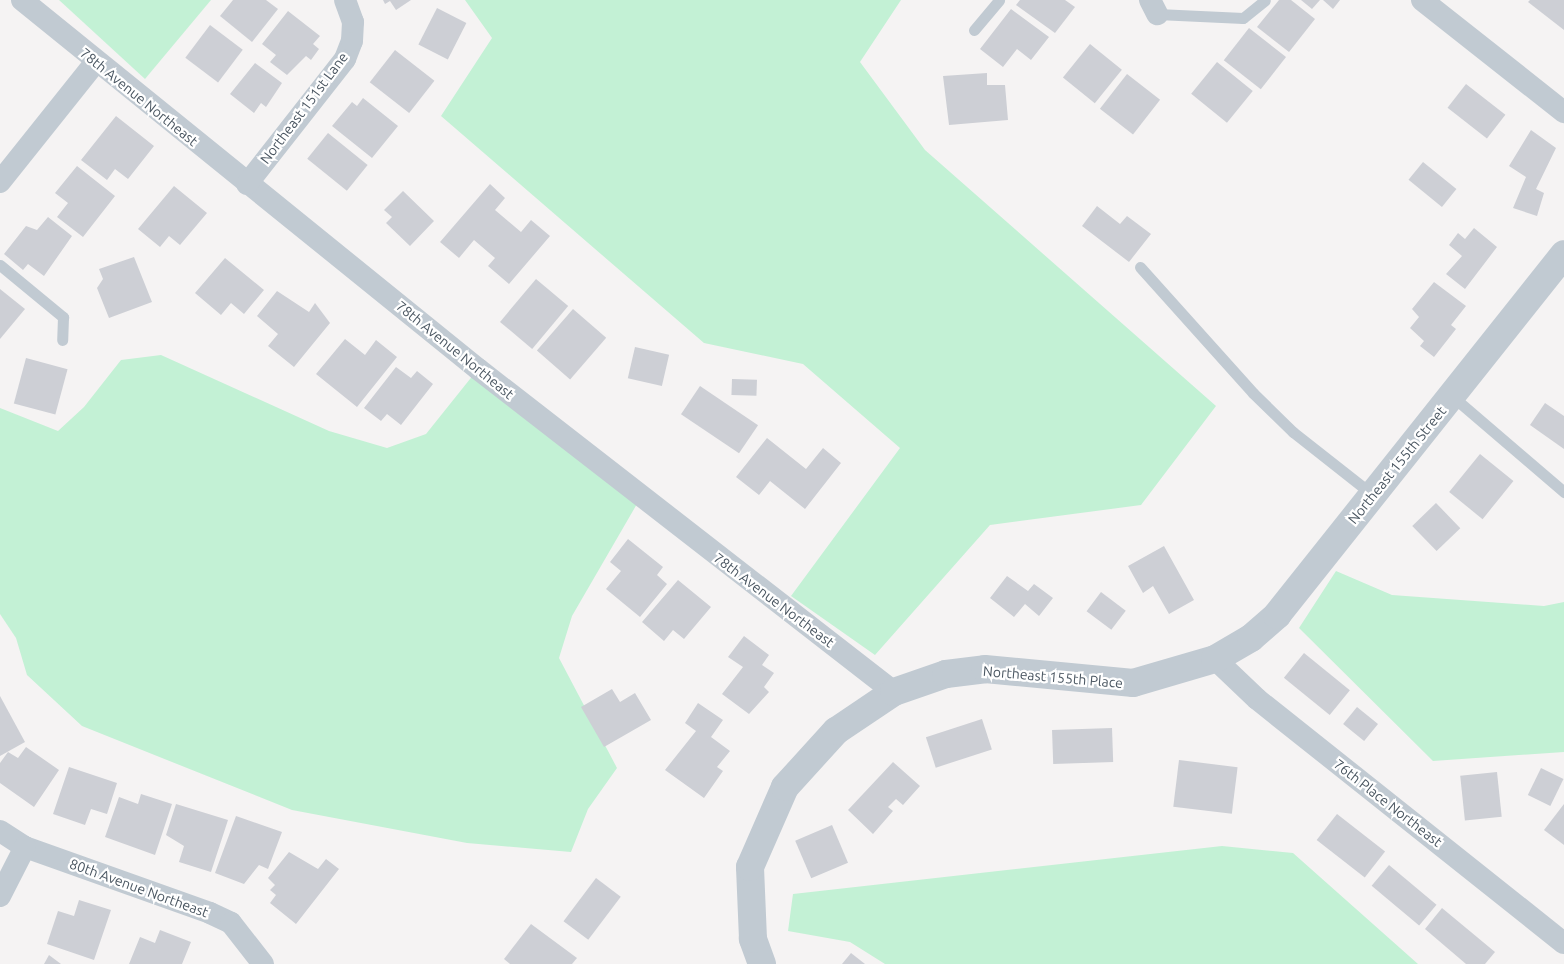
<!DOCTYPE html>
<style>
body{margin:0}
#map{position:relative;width:1564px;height:964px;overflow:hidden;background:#f5f3f3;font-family:Ubuntu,sans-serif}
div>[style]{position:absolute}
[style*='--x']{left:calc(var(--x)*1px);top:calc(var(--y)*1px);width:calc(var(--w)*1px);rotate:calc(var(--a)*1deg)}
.green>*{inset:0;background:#c3f1d5}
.building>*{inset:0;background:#cdcfd5;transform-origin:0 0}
.service>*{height:11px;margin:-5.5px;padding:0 5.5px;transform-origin:5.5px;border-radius:5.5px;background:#c1cad2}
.minor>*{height:22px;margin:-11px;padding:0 11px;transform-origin:11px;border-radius:11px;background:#c1cad2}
.tertiary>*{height:28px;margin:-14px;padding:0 14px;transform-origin:14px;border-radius:14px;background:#c1cad2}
span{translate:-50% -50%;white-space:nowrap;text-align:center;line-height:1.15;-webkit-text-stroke:4.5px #fff;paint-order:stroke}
.street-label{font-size:14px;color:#4a5661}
</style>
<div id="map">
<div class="green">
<div style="clip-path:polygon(59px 0,211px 0,145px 79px)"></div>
<div style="clip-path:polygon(465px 0,901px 0,860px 62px,925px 150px,1216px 406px,1141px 505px,990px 525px,875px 655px,791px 596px,900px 448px,803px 364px,704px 343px,441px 116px,492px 38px)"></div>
<div style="clip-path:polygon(161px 355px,329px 431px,387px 448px,426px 434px,478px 369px,641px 497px,572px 616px,559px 658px,617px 768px,588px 809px,571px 852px,467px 843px,292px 810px,82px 726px,27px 675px,16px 638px,0 614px,0 408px,58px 431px,84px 407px,121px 360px)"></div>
<div style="clip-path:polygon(1336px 571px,1392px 595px,1544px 606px,1564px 602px,1564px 752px,1433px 761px,1299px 628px)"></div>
<div style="clip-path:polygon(1222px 846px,1293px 853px,1418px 964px,885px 964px,850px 942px,788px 931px,793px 894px)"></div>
</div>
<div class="building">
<div style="clip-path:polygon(233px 0,266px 0,278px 9px,252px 42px,220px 16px)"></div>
<div style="clip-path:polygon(383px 0,411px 0,396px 10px,390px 1px,385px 4px)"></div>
<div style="clip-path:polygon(1020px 0,1065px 0,1075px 7px,1055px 33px,1016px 5px)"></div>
<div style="clip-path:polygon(1279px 0,1291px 0,1315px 19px,1289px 52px,1257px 27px)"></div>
<div style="clip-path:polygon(1301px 0,1320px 0,1312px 9px)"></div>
<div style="clip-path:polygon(1323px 0,1340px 0,1333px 9px)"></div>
<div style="clip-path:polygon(1530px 0,1564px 0,1564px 30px,1528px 2px)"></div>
<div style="left:437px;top:8px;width:33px;height:41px;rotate:27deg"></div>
<div style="clip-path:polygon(1011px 9px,1049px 37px,1031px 60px,1017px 49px,1003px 67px,980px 49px)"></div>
<div style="clip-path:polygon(288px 11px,320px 36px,313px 44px,319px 49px,311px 60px,306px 56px,287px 75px,270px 62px,276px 55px,262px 44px)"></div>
<div style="left:210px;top:25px;width:41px;height:41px;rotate:37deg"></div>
<div style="left:1249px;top:28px;width:47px;height:41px;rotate:38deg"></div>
<div style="left:1090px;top:44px;width:41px;height:43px;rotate:39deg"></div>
<div style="left:395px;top:50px;width:50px;height:41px;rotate:38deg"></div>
<div style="left:1217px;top:62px;width:46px;height:41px;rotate:39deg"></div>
<div style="clip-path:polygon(255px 63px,282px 83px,266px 107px,261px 103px,254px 113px,230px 94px)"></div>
<div style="clip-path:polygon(987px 73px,987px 85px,1005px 85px,1008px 120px,949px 125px,943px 76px)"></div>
<div style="left:1127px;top:74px;width:42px;height:44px;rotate:38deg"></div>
<div style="left:1466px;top:84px;width:50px;height:30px;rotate:38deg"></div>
<div style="clip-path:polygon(363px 98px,398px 126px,372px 158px,332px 126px,352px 102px,357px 106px)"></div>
<div style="clip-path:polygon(116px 116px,154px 146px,128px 179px,115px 169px,107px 180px,81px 160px)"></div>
<div style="clip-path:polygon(1531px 130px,1556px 148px,1536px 189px,1544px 193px,1537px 216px,1513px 208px,1526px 177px,1509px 166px)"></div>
<div style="left:328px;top:133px;width:51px;height:33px;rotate:39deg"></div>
<div style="left:1423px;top:162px;width:43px;height:23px;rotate:39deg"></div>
<div style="clip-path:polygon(77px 166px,115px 196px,83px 237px,57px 217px,68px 203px,55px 193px)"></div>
<div style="clip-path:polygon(490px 184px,505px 198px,495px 210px,521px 232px,531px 220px,550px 236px,509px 284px,488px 266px,495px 258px,474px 240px,459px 258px,440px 242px)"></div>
<div style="clip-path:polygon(174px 186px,207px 213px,180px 245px,169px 236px,160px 247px,138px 229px)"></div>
<div style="clip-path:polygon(403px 191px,434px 221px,410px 246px,386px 223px,392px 217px,384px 210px)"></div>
<div style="clip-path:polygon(1097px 206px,1120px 224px,1127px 216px,1151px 234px,1129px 262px,1082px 226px)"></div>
<div style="clip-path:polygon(48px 217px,72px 236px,44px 276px,28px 264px,23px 270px,4px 254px,26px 226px,37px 230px)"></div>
<div style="clip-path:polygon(1474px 228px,1497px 247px,1465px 289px,1446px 274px,1462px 256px,1449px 245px,1458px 233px,1465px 239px)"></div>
<div style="clip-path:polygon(134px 257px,152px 302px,109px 318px,97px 288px,103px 279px,99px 269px)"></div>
<div style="clip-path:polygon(225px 258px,264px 290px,244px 314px,231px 303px,221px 315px,195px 293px)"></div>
<div style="left:536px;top:279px;width:42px;height:56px;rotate:40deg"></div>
<div style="clip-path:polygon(1434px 282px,1466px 306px,1451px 325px,1456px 329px,1434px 357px,1420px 346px,1424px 341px,1410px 328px,1419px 317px,1412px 309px)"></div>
<div style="clip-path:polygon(0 289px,25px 309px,0 339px)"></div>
<div style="clip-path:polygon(277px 291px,309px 312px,315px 303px,330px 323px,294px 367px,268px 346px,278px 334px,257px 316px)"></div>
<div style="left:573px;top:309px;width:44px;height:55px;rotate:41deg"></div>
<div style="clip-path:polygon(345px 339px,365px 355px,376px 340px,397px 357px,357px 407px,316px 374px)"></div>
<div style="left:635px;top:347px;width:35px;height:32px;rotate:13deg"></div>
<div style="left:26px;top:358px;width:43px;height:47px;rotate:15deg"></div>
<div style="clip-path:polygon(396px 367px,411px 378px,417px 371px,433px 384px,401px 425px,387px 414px,381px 421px,364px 408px)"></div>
<div style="left:732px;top:379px;width:25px;height:16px;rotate:2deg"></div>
<div style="left:700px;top:386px;width:70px;height:34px;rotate:34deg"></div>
<div style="clip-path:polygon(1545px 403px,1564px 416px,1564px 449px,1530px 425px)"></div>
<div style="clip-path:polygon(767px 438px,806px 469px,823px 448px,841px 463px,805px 509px,770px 481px,759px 495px,736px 477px)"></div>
<div style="left:1480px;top:454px;width:43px;height:49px;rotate:39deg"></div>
<div style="left:1436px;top:503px;width:35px;height:33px;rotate:46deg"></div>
<div style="clip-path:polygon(628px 539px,663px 567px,657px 575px,667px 584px,640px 617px,606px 589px,621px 571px,610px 562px)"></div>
<div style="clip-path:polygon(1164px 546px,1194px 600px,1169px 614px,1153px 586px,1143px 593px,1128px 566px)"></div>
<div style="clip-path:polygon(1007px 576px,1028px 591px,1034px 584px,1053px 598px,1039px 616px,1025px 604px,1014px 617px,990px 598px)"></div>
<div style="clip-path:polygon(678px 580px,711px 607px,684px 639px,673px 630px,664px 641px,642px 622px)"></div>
<div style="left:1101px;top:592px;width:31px;height:24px;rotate:37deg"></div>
<div style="clip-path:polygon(744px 636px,769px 655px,762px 665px,774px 673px,764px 687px,769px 692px,749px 714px,722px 694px,743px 667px,728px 657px)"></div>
<div style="left:1304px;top:653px;width:59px;height:32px;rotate:39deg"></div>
<div style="clip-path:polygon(612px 689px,620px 702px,635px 693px,651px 720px,604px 747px,581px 707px)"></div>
<div style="clip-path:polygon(0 696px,25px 742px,0 756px)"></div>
<div style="clip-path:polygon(698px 703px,723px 720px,711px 737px,730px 751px,717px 767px,723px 771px,704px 798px,665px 770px,696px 731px,685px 723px)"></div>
<div style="left:1357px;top:707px;width:27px;height:22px;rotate:39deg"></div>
<div style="left:982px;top:719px;width:32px;height:59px;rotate:72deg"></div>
<div style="left:1112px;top:728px;width:34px;height:60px;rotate:88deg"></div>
<div style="clip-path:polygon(26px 747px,59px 770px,34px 807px,0 783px,0 763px,8px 752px,18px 758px)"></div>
<div style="left:1179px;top:760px;width:59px;height:47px;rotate:7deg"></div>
<div style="clip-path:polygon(893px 762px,920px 786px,903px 805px,896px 799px,888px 807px,893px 811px,873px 834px,848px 810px)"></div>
<div style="clip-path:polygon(69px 767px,117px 783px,107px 814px,91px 809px,85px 825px,53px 814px)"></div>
<div style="left:1541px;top:768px;width:25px;height:30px;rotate:26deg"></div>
<div style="left:1497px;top:772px;width:45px;height:37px;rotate:84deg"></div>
<div style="clip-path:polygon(141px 794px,172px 804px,155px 855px,105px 837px,119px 797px,138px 804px)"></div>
<div style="clip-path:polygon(176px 804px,228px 820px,211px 872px,179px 862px,184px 846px,166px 835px)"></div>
<div style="clip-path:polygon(1564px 804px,1564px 845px,1544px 830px)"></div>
<div style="left:1337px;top:814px;width:61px;height:33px;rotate:38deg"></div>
<div style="clip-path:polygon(236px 816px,282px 832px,268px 869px,259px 865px,244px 884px,215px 873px)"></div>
<div style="left:832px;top:825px;width:41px;height:40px;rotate:67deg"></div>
<div style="clip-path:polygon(289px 852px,318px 869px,326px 859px,339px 869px,296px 924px,270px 903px,276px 895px,270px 890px,275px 885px,268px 878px)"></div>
<div style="left:1389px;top:865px;width:62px;height:27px;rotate:40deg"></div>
<div style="left:596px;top:878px;width:31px;height:54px;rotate:37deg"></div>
<div style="clip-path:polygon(79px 900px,111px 910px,94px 960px,47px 944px,58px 911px,74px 916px)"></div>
<div style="clip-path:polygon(1442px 908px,1495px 952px,1485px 964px,1466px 964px,1425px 929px)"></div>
<div style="clip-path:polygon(531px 924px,577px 958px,572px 964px,510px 964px,504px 959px)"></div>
<div style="clip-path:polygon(160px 930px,191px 942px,182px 964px,129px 964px,140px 937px,155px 943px)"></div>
<div style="clip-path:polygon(851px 953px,865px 964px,842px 964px)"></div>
<div style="clip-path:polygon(49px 955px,61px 964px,44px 964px)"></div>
</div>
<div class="service">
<div style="--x:1157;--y:14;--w:86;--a:2.7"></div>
<div style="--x:1243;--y:18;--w:28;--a:-39"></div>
<div style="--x:974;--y:30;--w:39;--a:-50"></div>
<div style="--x:0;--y:265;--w:82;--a:39.5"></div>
<div style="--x:63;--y:317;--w:23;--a:92"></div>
<div style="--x:1140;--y:267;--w:169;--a:48.1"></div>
<div style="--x:1253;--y:393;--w:56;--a:44.3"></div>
<div style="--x:1293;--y:432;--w:102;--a:38.2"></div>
<div style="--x:1452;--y:396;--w:148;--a:40.6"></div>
</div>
<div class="minor">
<div style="--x:22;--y:0;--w:587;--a:38.98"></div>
<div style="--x:478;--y:369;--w:527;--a:37.83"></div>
<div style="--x:1150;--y:0;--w:16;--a:63"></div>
<div style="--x:1422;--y:0;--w:181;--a:38.3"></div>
<div style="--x:0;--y:182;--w:152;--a:-51.4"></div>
<div style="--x:247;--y:184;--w:159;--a:-51.9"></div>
<div style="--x:345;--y:59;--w:19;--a:-69"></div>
<div style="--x:352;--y:41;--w:19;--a:-87"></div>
<div style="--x:353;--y:22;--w:23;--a:-110"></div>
<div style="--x:1215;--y:659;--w:58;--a:43.6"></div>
<div style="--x:1257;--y:699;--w:392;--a:38.5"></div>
<div style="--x:0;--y:831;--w:30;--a:33"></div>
<div style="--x:25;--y:847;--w:196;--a:19.6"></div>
<div style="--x:210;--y:913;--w:23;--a:25"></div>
<div style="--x:231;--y:923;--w:52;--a:52"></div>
<div style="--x:0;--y:896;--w:55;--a:-63"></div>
</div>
<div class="tertiary">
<div style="--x:762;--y:964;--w:27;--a:-110"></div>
<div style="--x:753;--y:939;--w:72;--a:-92.4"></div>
<div style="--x:750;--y:867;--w:87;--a:-66.4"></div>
<div style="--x:785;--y:787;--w:76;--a:-47.7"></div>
<div style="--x:836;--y:731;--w:70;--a:-33.9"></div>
<div style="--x:894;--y:692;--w:55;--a:-19.1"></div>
<div style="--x:946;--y:674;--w:39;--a:-7"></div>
<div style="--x:985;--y:669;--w:149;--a:5.4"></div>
<div style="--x:1133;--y:683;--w:85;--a:-16.3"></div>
<div style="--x:1215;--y:659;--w:42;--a:-30.3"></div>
<div style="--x:1251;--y:638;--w:35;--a:-41"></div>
<div style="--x:1277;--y:615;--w:461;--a:-51.5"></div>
</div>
<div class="street-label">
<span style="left:139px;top:97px;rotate:39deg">78th Avenue Northeast</span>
<span style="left:304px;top:108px;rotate:-53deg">Northeast 151st Lane</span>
<span style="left:455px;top:350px;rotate:39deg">78th Avenue Northeast</span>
<span style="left:1397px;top:465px;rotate:-51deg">Northeast 155th Street</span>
<span style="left:774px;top:600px;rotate:37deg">78th Avenue Northeast</span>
<span style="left:1053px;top:677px;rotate:5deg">Northeast 155th Place</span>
<span style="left:1388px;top:803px;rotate:38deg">76th Place Northeast</span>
<span style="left:139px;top:888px;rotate:20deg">80th Avenue Northeast</span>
</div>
</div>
